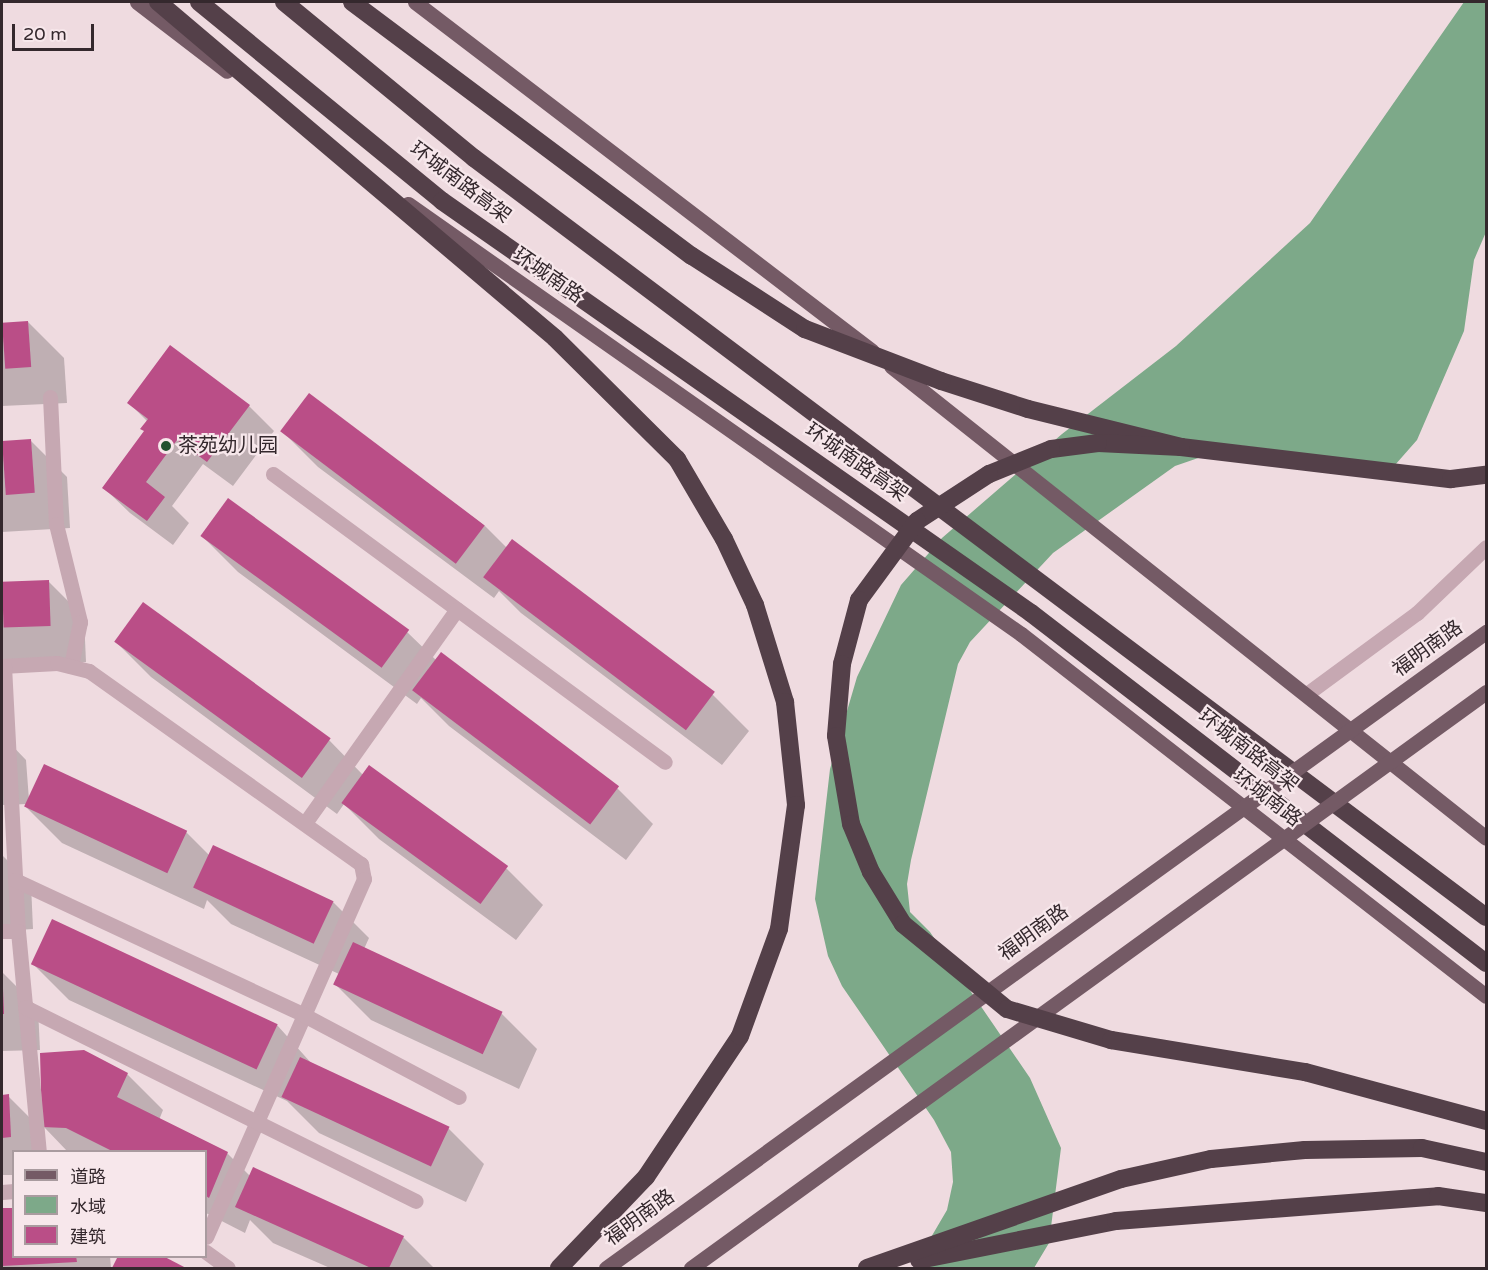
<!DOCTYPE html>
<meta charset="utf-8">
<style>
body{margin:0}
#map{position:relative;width:1488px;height:1270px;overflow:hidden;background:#efdbe0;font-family:"Varela Round","Noto Sans SC",sans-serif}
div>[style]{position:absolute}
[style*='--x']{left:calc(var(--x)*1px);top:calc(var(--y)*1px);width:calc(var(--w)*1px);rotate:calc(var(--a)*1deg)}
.water>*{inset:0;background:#7da989}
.shadow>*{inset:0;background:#0003}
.building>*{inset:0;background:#ba4e87;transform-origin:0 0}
.minor>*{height:15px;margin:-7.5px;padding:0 7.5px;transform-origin:7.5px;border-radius:7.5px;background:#c6a8b2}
.major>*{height:15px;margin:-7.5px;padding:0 7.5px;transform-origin:7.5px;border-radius:7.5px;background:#745a65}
.highway>*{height:18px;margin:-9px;padding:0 9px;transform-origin:9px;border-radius:9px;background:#544049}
.major-bridge>*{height:15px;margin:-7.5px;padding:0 7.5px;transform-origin:7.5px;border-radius:7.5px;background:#745a65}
.highway-bridge>*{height:18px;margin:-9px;padding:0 9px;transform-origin:9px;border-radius:9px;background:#544049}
.dots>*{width:16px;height:16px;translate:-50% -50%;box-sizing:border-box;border:3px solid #f7e7eb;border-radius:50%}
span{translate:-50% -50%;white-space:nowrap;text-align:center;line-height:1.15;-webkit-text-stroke:4.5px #f7e7eb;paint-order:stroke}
.street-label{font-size:20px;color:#34282d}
.poi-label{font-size:20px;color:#34282d}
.left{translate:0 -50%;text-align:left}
.frame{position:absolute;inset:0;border:3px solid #34282d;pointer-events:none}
.legend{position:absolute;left:12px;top:1150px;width:195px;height:108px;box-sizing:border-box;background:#f7e7eb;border:2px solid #a99b9f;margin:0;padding:8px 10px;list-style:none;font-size:18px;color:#34282d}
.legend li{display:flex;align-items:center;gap:12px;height:30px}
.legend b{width:30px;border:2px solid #a99b9f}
.scale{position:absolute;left:12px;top:24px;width:82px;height:27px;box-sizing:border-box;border:3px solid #34282d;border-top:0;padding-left:8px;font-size:18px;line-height:21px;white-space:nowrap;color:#34282d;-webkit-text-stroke:4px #f7e7eb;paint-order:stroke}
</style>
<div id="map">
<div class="water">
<div style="clip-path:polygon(1464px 2px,1486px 2px,1486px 232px,1474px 260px,1464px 331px,1417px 440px,1395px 465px,1236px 445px,1175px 466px,1053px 553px,970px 642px,958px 664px,911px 860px,907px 884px,910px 912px,930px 932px,1030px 1078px,1061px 1148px,1049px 1243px,1034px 1268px,913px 1268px,947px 1210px,953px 1182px,951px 1152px,934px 1120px,842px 986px,828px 956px,815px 899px,830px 769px,857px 677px,901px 585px,942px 538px,1062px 434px,1176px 346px,1310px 223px)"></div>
</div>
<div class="shadow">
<div style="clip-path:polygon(28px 322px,64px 358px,67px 403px,2px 406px,2px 324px)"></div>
<div style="clip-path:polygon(309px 395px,485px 526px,507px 548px,713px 695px,749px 731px,722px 765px,521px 613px,499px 591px,494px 598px,318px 467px,282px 431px)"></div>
<div style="clip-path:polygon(129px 403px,249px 406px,274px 431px,233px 486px,203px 464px,172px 506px,189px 523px,173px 545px,130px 513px,104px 488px,146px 432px,147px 421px)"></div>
<div style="clip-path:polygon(31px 441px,67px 477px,70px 528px,2px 532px,2px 442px)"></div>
<div style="clip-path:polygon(202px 536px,407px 632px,436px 660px,617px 788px,653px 824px,626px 860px,449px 726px,421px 698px,417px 704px,238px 572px)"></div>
<div style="clip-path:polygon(48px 581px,84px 617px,86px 662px,2px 665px,2px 583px)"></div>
<div style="clip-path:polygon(115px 641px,329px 740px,363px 775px,507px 869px,543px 905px,516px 940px,379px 839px,344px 804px,337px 814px,151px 677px)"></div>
<div style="clip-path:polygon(2px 735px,26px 760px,29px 800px,186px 832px,210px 856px,333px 902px,369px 938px,364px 949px,501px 1013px,537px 1049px,519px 1089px,371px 1020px,335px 984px,339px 974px,231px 924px,207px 900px,204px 909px,62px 843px,26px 807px,27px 804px,2px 805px)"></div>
<div style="clip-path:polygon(2px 855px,31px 884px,33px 929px,2px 931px)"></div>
<div style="clip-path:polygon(33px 964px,277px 1025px,312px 1064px,448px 1128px,484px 1164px,466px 1202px,319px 1133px,287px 1101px,69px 1000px)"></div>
<div style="clip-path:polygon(2px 972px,38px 1008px,40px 1050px,2px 1051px)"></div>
<div style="clip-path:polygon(127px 1074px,163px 1110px,159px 1120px,227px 1153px,250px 1176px,403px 1237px,434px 1268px,330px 1268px,273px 1243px,250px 1220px,245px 1233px,206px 1213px,206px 1152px,68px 1152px,44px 1127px)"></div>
<div style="clip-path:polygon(2px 1096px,8px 1096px,44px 1132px,45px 1152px,14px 1152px,14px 1175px,2px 1175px)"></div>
<div style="clip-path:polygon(14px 1209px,14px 1256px,110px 1256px,111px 1268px,2px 1268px,2px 1210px)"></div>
<div style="clip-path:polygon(120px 1256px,160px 1256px,183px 1268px,113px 1268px)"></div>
</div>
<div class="building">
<div style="left:28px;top:321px;width:46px;height:26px;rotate:86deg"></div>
<div style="clip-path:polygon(170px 345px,250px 405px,207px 462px,177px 440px,146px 482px,165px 497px,147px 521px,102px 488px,144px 431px,140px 429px,148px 419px,127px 403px)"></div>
<div style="left:309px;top:393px;width:220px;height:48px;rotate:37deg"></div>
<div style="left:31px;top:439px;width:54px;height:29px;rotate:86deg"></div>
<div style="left:228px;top:498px;width:224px;height:47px;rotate:36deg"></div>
<div style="left:512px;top:539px;width:254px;height:48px;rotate:37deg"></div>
<div style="left:49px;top:580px;width:46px;height:47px;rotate:88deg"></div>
<div style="left:143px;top:602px;width:232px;height:49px;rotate:36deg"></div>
<div style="left:441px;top:652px;width:223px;height:48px;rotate:37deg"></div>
<div style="left:44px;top:764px;width:158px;height:47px;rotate:25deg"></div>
<div style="left:369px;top:765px;width:172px;height:47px;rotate:36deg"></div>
<div style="left:213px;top:845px;width:133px;height:47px;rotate:25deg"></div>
<div style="left:52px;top:919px;width:249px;height:50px;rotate:25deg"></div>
<div style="left:353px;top:942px;width:165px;height:47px;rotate:25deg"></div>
<div style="clip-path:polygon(2px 989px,3px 989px,4px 1014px,2px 1014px)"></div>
<div style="clip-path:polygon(84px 1050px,128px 1073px,117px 1097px,228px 1152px,209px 1198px,206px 1196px,206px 1152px,114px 1152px,66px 1128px,42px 1127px,40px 1053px)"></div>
<div style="left:300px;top:1057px;width:165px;height:44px;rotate:25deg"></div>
<div style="clip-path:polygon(9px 1094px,11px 1137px,2px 1138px,2px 1095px)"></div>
<div style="clip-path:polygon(253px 1167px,404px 1236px,389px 1268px,371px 1268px,235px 1207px)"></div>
<div style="clip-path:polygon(2px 1208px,14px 1208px,14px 1256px,76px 1256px,77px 1262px,2px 1266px)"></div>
<div style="clip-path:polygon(118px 1256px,163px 1256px,186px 1268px,112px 1268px)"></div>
</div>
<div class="minor">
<div style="--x:50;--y:397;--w:127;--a:87.3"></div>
<div style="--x:56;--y:524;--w:101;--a:76.2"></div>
<div style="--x:80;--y:622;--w:45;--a:101.6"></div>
<div style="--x:273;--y:474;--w:486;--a:36.3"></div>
<div style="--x:2;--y:666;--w:55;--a:-3.1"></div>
<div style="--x:57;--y:663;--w:33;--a:14"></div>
<div style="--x:89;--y:671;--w:334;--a:35.4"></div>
<div style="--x:361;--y:864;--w:15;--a:79"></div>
<div style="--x:364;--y:879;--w:391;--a:113.8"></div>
<div style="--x:4;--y:666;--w:265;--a:87"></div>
<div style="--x:18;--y:931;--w:222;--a:84.6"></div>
<div style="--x:1308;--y:693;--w:135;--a:-36.3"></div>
<div style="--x:1417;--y:613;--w:95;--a:-43.7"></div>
<div style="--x:305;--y:823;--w:262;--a:-54.6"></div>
<div style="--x:15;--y:880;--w:319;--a:25"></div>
<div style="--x:304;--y:1015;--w:175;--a:27.9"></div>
<div style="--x:2;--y:931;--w:16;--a:0"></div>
<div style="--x:25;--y:1007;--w:436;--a:26.4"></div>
<div style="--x:2;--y:1192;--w:12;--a:-5"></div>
<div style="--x:206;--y:1252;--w:27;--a:36"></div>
</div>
<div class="major">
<div style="--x:137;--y:2;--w:113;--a:37.5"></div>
<div style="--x:415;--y:2;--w:575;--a:37.37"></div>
<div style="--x:408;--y:204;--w:749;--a:35.05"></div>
<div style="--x:1021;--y:634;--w:589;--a:37.9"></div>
<div style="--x:891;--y:366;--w:759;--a:38.42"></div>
</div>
<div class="highway">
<div style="--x:199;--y:2;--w:314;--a:39.3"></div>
<div style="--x:442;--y:201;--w:719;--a:34.97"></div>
<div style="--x:1031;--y:613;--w:574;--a:37.57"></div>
<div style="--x:284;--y:2;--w:246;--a:39.4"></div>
<div style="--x:474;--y:158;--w:1265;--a:36.87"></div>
<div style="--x:941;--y:381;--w:91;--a:17.8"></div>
<div style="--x:1028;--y:409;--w:158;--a:13.9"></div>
<div style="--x:1181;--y:447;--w:272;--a:6.8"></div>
<div style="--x:1451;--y:479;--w:35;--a:-7"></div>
<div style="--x:919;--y:1260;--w:201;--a:-11.2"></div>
<div style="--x:1116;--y:1221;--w:323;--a:-4.4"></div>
<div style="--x:1438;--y:1196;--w:49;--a:8.3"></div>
<div style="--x:559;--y:1268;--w:126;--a:-46.3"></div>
<div style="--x:646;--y:1177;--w:169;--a:-56.3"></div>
<div style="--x:867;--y:1268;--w:269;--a:-19.3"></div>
<div style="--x:1121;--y:1179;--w:92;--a:-12.5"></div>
<div style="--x:1211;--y:1159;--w:94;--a:-5.5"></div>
<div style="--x:1305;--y:1150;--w:117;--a:-1"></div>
<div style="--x:1422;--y:1148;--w:66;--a:12.3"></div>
</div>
<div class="major-bridge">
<div style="--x:606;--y:1268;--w:1086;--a:-35.86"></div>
<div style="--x:691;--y:1268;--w:982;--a:-35.92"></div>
</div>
<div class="highway-bridge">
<div style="--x:158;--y:2;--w:520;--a:40.24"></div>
<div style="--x:555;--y:338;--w:172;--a:44.8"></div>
<div style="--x:677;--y:459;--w:93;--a:59.6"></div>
<div style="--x:724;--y:539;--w:73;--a:64.8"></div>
<div style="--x:755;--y:605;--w:102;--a:72.8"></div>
<div style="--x:785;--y:702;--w:104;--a:83.9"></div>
<div style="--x:796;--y:805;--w:125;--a:97.8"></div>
<div style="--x:779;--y:929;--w:114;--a:110"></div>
<div style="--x:352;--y:2;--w:424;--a:36.8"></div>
<div style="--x:692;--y:256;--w:135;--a:32.9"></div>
<div style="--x:805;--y:329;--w:146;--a:20.9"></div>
<div style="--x:1181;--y:447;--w:83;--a:-177.2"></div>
<div style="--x:1098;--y:443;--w:47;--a:172.7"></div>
<div style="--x:1051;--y:449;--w:67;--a:158"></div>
<div style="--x:989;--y:474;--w:86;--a:146.9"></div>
<div style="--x:917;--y:521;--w:98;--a:126.3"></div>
<div style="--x:859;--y:600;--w:66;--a:104.9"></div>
<div style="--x:842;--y:664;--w:72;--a:94.8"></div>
<div style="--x:836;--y:736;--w:89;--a:80.3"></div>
<div style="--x:851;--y:824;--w:52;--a:67.4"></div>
<div style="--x:871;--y:872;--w:61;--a:58.4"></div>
<div style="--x:903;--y:924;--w:134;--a:39.3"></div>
<div style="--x:1007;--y:1009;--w:109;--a:16.6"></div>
<div style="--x:1111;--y:1040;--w:197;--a:9.4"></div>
<div style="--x:1305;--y:1072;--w:188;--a:15.1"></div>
</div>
<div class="dots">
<div style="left:166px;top:446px;background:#21512f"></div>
</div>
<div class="street-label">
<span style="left:460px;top:183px;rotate:37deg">环城南路高架</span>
<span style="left:548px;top:276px;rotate:35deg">环城南路</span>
<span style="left:856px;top:463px;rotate:35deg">环城南路高架</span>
<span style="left:1428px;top:649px;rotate:-36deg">福明南路</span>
<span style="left:1248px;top:751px;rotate:38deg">环城南路高架</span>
<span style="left:1267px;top:798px;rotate:38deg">环城南路</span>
<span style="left:1034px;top:933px;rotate:-36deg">福明南路</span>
<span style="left:640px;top:1218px;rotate:-36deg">福明南路</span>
</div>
<div class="poi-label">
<span class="left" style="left:178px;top:446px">茶苑幼儿园</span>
</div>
<div class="frame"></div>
<ul class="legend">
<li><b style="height:8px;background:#745a65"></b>道路</li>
<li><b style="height:16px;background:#7da989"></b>水域</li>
<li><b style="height:16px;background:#ba4e87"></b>建筑</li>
</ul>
<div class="scale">20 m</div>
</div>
